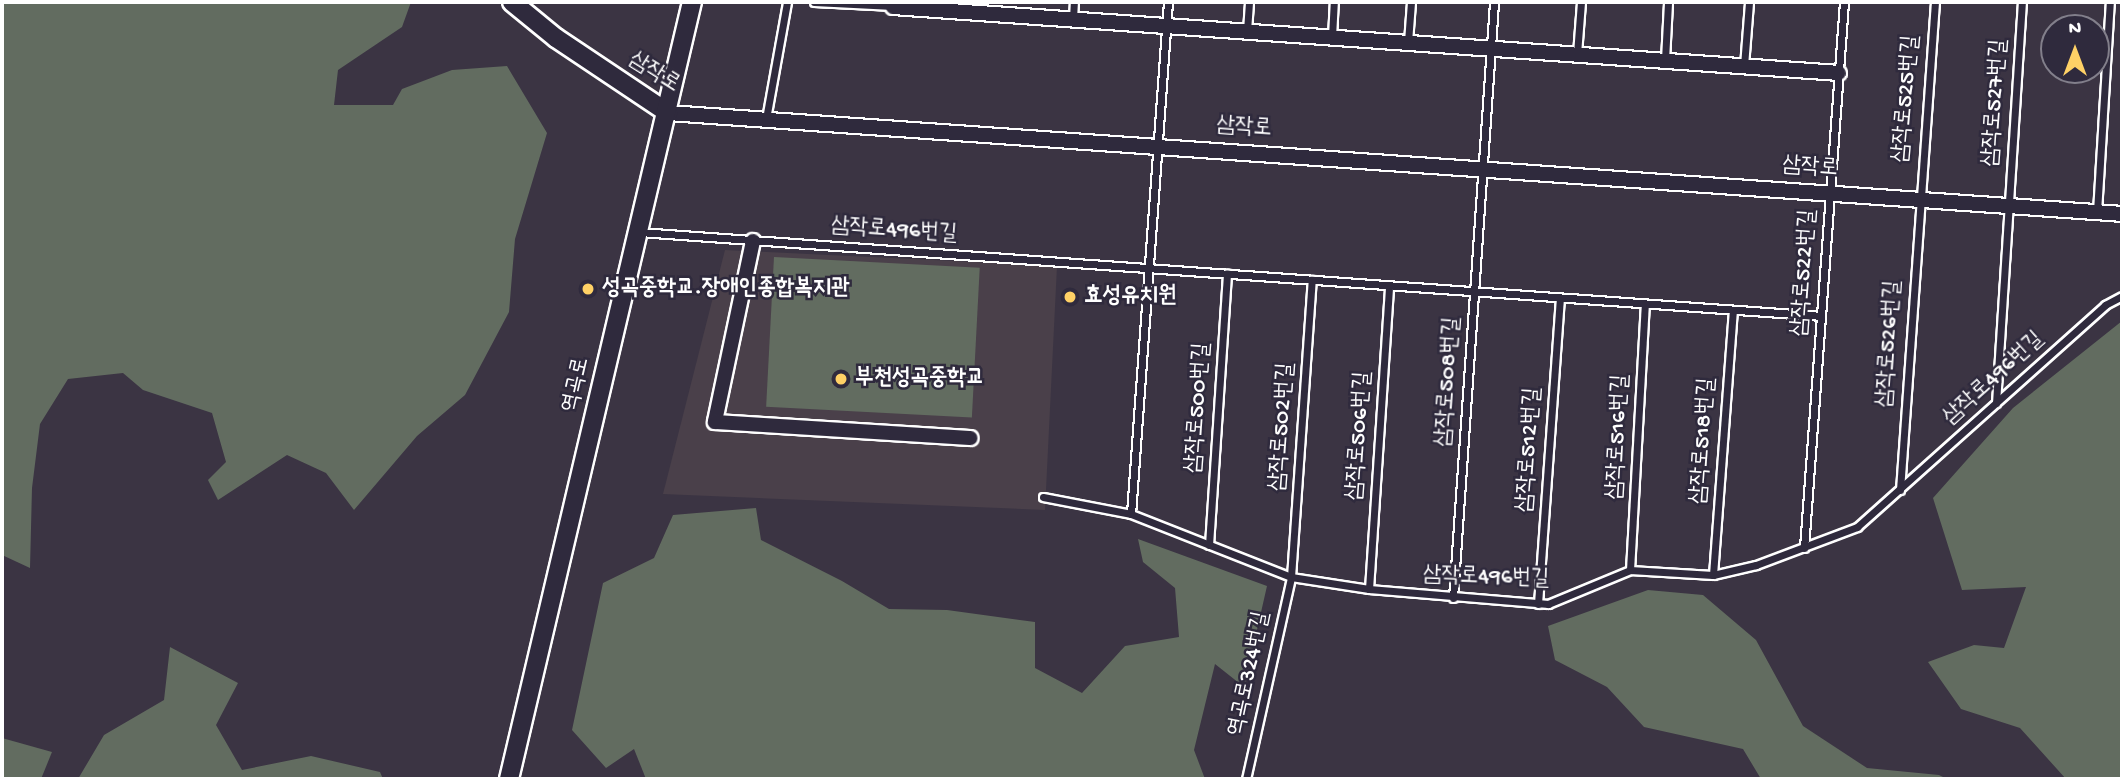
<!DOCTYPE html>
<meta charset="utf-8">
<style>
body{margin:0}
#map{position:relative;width:2124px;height:781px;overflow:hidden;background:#3b3443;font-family:"Gochi Hand","Poor Story",sans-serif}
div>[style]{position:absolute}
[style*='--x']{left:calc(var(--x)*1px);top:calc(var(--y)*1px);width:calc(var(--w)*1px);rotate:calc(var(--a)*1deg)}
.built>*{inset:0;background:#4a404a}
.green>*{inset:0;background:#626c60;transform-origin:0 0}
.roads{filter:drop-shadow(2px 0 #fff) drop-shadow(-2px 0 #fff) drop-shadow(0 2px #fff) drop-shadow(0 -2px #fff)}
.service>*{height:7px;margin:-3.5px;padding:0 3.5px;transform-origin:3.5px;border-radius:3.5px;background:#2f2a3d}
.minor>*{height:14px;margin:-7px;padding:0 7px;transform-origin:7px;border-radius:7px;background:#2f2a3d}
.tertiary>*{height:18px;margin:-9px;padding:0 9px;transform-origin:9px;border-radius:9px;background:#2f2a3d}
.dots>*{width:19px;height:19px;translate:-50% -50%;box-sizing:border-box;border:4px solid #2f2a3d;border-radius:50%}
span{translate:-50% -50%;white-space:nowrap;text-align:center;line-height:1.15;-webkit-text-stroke:5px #2f2a3d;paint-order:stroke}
.street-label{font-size:23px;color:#fff}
.poi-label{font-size:23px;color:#fff;font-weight:700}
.left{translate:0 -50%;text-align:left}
.frame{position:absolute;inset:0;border:4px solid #fff;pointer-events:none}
.north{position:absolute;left:2040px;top:14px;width:70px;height:70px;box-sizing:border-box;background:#2f2a3d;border:2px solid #827f8b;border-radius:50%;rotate:0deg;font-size:19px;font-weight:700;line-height:28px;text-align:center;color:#fff}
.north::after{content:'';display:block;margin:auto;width:24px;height:32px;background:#ffd166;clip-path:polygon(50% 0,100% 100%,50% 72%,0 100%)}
</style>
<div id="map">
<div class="built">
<div style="clip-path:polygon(725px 250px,1057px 266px,1045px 510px,663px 494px)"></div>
</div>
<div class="green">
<div style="clip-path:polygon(2px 2px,411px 2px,402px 27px,338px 70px,334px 105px,393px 105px,402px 89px,452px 70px,507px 66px,547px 133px,515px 239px,509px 312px,465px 395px,417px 436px,354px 510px,326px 473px,287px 455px,218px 500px,208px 480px,226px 462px,212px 413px,143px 390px,123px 373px,68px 379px,40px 424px,32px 488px,30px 568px,2px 555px)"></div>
<div style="left:774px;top:257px;width:206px;height:150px;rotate:3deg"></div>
<div style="clip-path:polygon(2122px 321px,2122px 779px,2066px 779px,2020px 728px,1961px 709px,1928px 662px,1974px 645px,2004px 648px,2026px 587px,1962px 590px,1933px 498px,2013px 408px)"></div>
<div style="clip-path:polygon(756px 508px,761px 540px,842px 581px,889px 609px,947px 610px,1035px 622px,1035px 668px,1082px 693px,1125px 646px,1179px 637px,1175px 588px,1143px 562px,1138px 539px,1267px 586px,1244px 687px,1215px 664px,1194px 750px,1205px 779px,646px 779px,634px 749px,606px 768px,572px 730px,603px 583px,654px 558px,673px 515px)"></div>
<div style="clip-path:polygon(1648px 590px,1703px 595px,1756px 640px,1803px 726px,1867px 768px,1939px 775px,1947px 779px,1761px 779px,1743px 749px,1644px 727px,1607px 687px,1555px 660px,1548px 626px)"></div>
<div style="clip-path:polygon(170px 647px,238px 683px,216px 725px,242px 770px,311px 756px,380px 772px,383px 779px,78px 779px,104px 735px,164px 700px)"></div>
<div style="clip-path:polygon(2px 738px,52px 752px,41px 779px,2px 779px)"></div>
</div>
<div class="roads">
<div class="service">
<div style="--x:814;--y:2;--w:79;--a:2.9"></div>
<div style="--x:1073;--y:19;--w:17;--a:-87"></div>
<div style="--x:1247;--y:31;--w:29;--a:-86"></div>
<div style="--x:1332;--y:37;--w:35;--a:-87"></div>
<div style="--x:1408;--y:42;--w:40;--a:-85.7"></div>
<div style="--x:1577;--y:54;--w:52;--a:-85.6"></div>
<div style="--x:1665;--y:60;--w:58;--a:-87"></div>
<div style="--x:1744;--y:66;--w:64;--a:-85.5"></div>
<div style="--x:766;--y:119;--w:119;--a:-79.8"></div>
<div style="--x:2097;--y:212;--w:210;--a:-86.5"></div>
<div style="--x:639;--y:232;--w:1185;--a:4.06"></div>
<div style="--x:1996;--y:403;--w:402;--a:-86.3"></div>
<div style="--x:1900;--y:490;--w:489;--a:-85.9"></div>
<div style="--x:1043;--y:497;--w:90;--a:10.9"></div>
<div style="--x:1131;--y:514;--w:172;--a:21.5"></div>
<div style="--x:1291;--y:577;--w:79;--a:8.7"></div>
<div style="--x:1369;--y:589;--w:180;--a:4.8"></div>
<div style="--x:1548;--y:604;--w:89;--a:-22.5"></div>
<div style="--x:1630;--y:570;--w:83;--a:3.4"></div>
<div style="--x:1713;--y:575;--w:44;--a:-13.1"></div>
<div style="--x:1756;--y:565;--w:108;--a:-20.6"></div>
<div style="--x:1857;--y:527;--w:333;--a:-41.8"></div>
<div style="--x:2105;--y:305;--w:19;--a:-28"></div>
<div style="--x:1131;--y:514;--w:513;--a:-85.87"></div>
<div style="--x:1209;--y:545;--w:272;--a:-86.2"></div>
<div style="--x:1804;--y:548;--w:547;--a:-85.81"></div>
<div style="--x:1630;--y:570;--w:265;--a:-86.8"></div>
<div style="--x:1713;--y:575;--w:265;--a:-85.7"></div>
<div style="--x:1369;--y:589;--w:304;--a:-86.2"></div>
<div style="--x:1453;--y:598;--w:597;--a:-86.06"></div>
<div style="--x:1538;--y:604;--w:306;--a:-85.9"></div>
<div style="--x:1246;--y:779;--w:207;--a:-77.4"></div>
<div style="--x:1291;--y:577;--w:298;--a:-86"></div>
</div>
<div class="minor">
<div style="--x:893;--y:7;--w:948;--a:3.99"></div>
<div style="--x:668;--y:113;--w:1458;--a:3.97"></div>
<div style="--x:753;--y:241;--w:185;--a:101.9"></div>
<div style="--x:715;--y:422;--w:256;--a:3.6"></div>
</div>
<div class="tertiary">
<div style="--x:512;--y:2;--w:57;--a:39.3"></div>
<div style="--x:556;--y:38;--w:135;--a:33.8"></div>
<div style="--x:509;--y:779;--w:798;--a:-76.75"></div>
</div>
</div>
<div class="dots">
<div style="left:588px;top:289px;background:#ffd166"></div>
<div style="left:1070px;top:297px;background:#ffd166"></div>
<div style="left:841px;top:379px;background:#ffd166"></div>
</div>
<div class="street-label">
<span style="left:654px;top:73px;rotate:32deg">삼작로</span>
<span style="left:1907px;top:99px;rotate:-85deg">삼작로525번길</span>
<span style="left:1996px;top:103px;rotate:-86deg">삼작로527번길</span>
<span style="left:1244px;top:128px;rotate:4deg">삼작로</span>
<span style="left:1810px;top:168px;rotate:4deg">삼작로</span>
<span style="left:894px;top:231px;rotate:4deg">삼작로496번길</span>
<span style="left:1805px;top:273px;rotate:-86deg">삼작로522번길</span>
<span style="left:1890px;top:344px;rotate:-86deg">삼작로526번길</span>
<span style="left:1994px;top:379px;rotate:-42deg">삼작로496번길</span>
<span style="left:1449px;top:382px;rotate:-86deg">삼작로508번길</span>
<span style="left:577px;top:385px;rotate:-77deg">역곡로</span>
<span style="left:1199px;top:408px;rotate:-86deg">삼작로500번길</span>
<span style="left:1283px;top:427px;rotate:-86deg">삼작로502번길</span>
<span style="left:1360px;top:436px;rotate:-86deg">삼작로506번길</span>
<span style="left:1619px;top:437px;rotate:-87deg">삼작로516번길</span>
<span style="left:1704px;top:441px;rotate:-86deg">삼작로518번길</span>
<span style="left:1530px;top:450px;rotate:-86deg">삼작로512번길</span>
<span style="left:1486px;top:578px;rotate:2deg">삼작로496번길</span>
<span style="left:1250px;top:674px;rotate:-78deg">역곡로324번길</span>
</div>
<div class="poi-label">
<span class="left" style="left:602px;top:289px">성곡중학교.장애인종합복지관</span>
<span class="left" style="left:1084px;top:297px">효성유치원</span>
<span class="left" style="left:855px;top:379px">부천성곡중학교</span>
</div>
<div class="frame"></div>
<div class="north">N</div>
</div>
